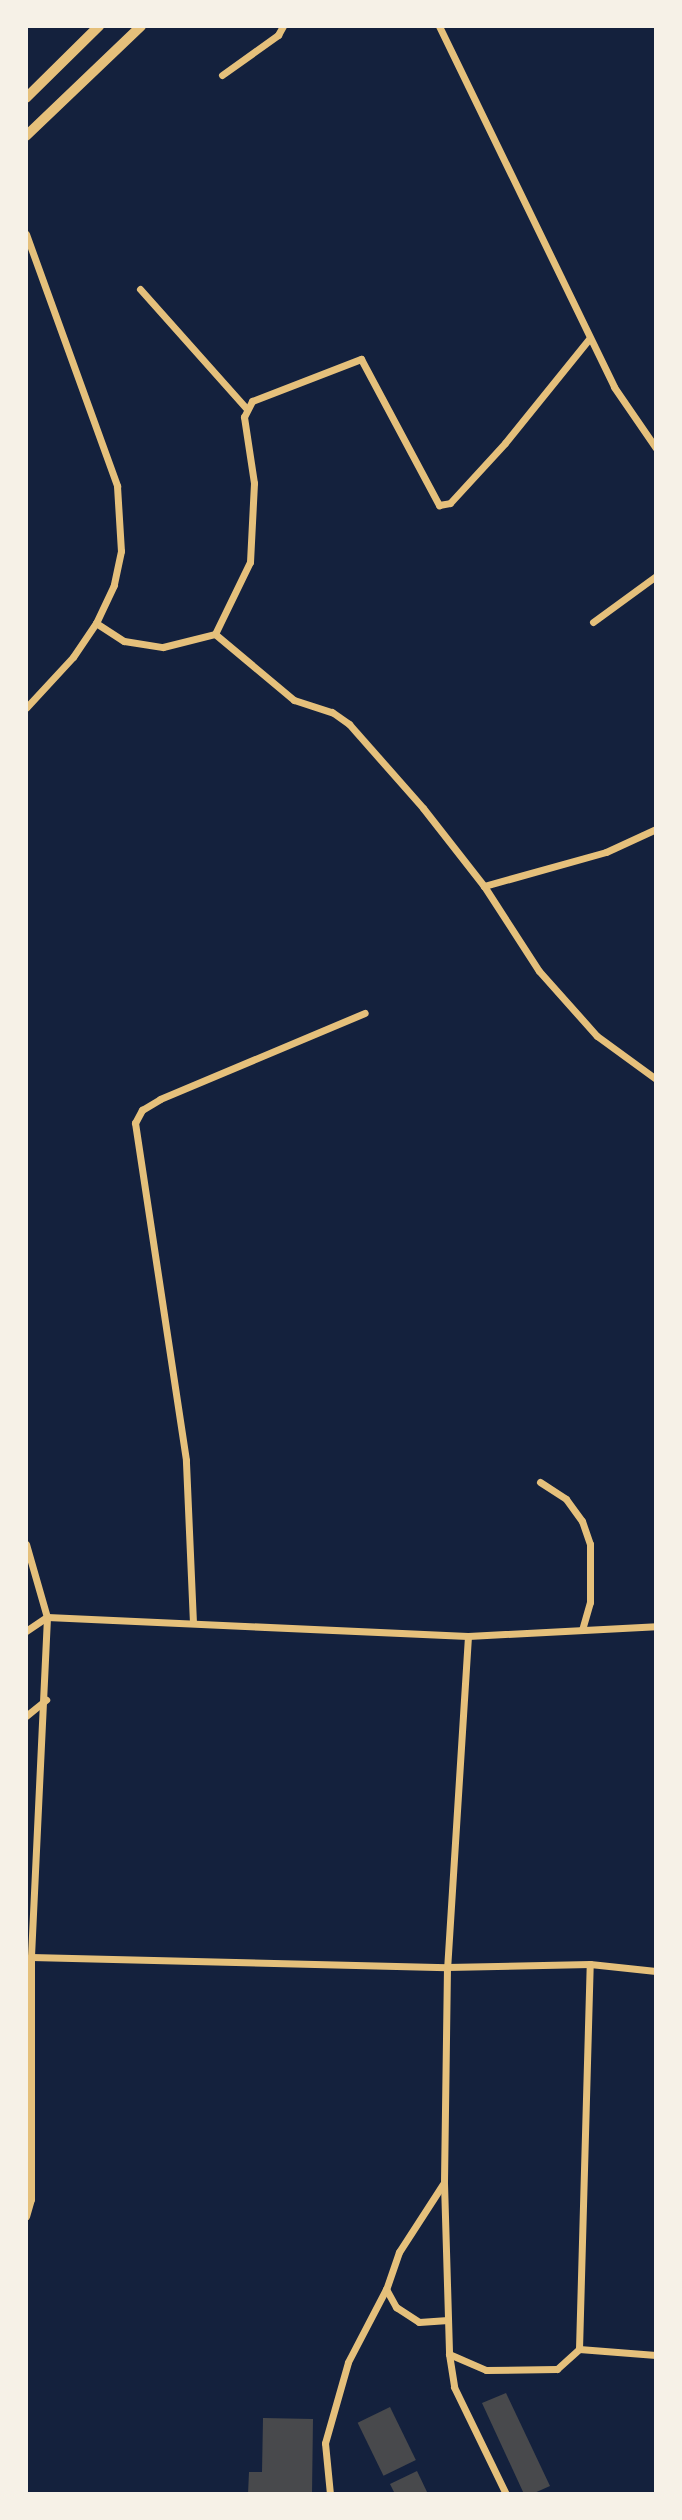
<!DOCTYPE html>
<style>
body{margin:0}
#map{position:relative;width:682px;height:2520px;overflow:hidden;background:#14213d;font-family:Merriweather,serif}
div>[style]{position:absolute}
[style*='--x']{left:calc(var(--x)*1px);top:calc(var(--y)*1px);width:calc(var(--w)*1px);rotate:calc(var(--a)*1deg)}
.building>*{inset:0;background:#48494c;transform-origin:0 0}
.minor>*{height:7px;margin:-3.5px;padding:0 3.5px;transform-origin:3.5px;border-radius:3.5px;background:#e5c07b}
.secondary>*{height:10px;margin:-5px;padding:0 5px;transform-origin:5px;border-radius:5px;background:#e5c07b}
span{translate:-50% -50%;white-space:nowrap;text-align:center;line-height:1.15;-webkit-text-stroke:7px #f6f1e7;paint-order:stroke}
.frame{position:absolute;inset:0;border:28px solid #f6f1e7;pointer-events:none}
</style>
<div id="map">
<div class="building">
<div style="clip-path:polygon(506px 2393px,550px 2486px,532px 2494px,524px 2494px,482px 2403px)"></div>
<div style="left:390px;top:2407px;width:59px;height:36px;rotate:64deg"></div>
<div style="clip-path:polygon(263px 2418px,313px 2419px,312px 2494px,248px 2494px,249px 2472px,262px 2472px)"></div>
<div style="clip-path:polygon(417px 2471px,428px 2494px,395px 2494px,390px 2484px)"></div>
</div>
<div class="minor">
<div style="--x:439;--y:26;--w:401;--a:64.1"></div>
<div style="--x:614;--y:387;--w:74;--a:55.5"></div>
<div style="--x:222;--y:75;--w:69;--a:-35.5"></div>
<div style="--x:278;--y:35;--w:10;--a:-61"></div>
<div style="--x:26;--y:234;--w:268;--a:70.1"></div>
<div style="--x:117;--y:486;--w:65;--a:86.5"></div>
<div style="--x:121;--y:551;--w:35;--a:102"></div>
<div style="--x:114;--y:585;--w:42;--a:115.3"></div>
<div style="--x:96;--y:623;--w:41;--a:124.1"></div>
<div style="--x:73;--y:657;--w:69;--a:132.7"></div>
<div style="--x:140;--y:289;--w:159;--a:48.3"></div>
<div style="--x:593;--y:622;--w:78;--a:-36.1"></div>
<div style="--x:96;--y:623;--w:33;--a:33"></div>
<div style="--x:124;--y:641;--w:39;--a:9"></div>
<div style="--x:163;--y:647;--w:54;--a:-14"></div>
<div style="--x:215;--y:634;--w:103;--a:39.9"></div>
<div style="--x:294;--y:700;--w:40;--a:18"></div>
<div style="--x:332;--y:712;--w:21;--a:35"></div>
<div style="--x:349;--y:724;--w:112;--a:48.6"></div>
<div style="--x:423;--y:808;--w:99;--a:52"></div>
<div style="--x:215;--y:634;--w:80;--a:-64.1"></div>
<div style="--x:250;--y:562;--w:79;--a:-87.1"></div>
<div style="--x:254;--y:483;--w:67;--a:-98.6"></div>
<div style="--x:244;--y:417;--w:18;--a:-63"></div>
<div style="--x:252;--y:401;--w:117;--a:-21.1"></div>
<div style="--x:361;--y:359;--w:166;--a:61.9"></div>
<div style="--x:439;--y:505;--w:11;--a:-10"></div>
<div style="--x:450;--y:503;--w:81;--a:-47.5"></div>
<div style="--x:505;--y:443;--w:134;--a:-51.1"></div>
<div style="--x:656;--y:829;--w:55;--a:155.3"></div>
<div style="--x:606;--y:852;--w:127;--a:164.4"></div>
<div style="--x:484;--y:886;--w:101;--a:57.1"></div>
<div style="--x:539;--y:971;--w:87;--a:48.3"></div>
<div style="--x:597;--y:1036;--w:73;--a:36.1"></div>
<div style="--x:540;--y:1482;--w:31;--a:33"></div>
<div style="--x:566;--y:1499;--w:27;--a:54"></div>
<div style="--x:582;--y:1521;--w:24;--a:71"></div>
<div style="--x:590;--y:1544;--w:58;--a:90"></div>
<div style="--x:590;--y:1602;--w:29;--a:106"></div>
<div style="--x:26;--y:1544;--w:76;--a:74"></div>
<div style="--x:47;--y:1617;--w:340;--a:92.7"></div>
<div style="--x:31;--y:1957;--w:242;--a:90"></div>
<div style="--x:31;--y:2199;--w:18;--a:106"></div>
<div style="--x:193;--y:1623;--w:163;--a:-92.5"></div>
<div style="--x:186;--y:1460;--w:341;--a:-98.6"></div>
<div style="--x:135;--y:1123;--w:15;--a:-62"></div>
<div style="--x:142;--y:1110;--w:21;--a:-31"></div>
<div style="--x:160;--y:1099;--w:222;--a:-22.8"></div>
<div style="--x:26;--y:1631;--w:25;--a:-34"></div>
<div style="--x:47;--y:1617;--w:421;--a:2.6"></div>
<div style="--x:468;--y:1636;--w:332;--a:93.6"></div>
<div style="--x:447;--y:1967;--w:216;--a:90.8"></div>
<div style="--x:444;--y:2183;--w:171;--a:88.3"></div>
<div style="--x:449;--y:2354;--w:40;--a:23.4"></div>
<div style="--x:486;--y:2370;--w:71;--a:-0.8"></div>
<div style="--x:557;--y:2369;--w:30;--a:-42"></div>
<div style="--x:579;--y:2349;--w:77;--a:4.5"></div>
<div style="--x:468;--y:1636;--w:188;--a:-3"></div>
<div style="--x:26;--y:1716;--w:26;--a:-39"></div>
<div style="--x:31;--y:1957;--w:416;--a:1.4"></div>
<div style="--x:447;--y:1967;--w:143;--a:-1.2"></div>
<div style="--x:590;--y:1964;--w:66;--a:6.1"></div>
<div style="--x:443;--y:2184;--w:81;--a:122.9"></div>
<div style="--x:399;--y:2252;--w:39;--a:109"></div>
<div style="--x:386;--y:2289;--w:21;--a:61"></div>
<div style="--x:396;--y:2307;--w:27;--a:33"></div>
<div style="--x:419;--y:2322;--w:29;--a:-4"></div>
<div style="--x:579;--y:2349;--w:385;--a:-88.4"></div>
<div style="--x:449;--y:2354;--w:33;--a:81"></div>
<div style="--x:454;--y:2387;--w:119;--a:64.1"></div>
<div style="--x:330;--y:2494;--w:51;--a:-95.6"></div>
<div style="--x:325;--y:2443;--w:84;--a:-74.1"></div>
<div style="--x:348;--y:2362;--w:82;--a:-62.5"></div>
</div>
<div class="secondary">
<div style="--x:26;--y:98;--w:103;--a:-44.6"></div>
<div style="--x:26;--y:136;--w:159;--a:-43.7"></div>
</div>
<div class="frame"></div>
</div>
